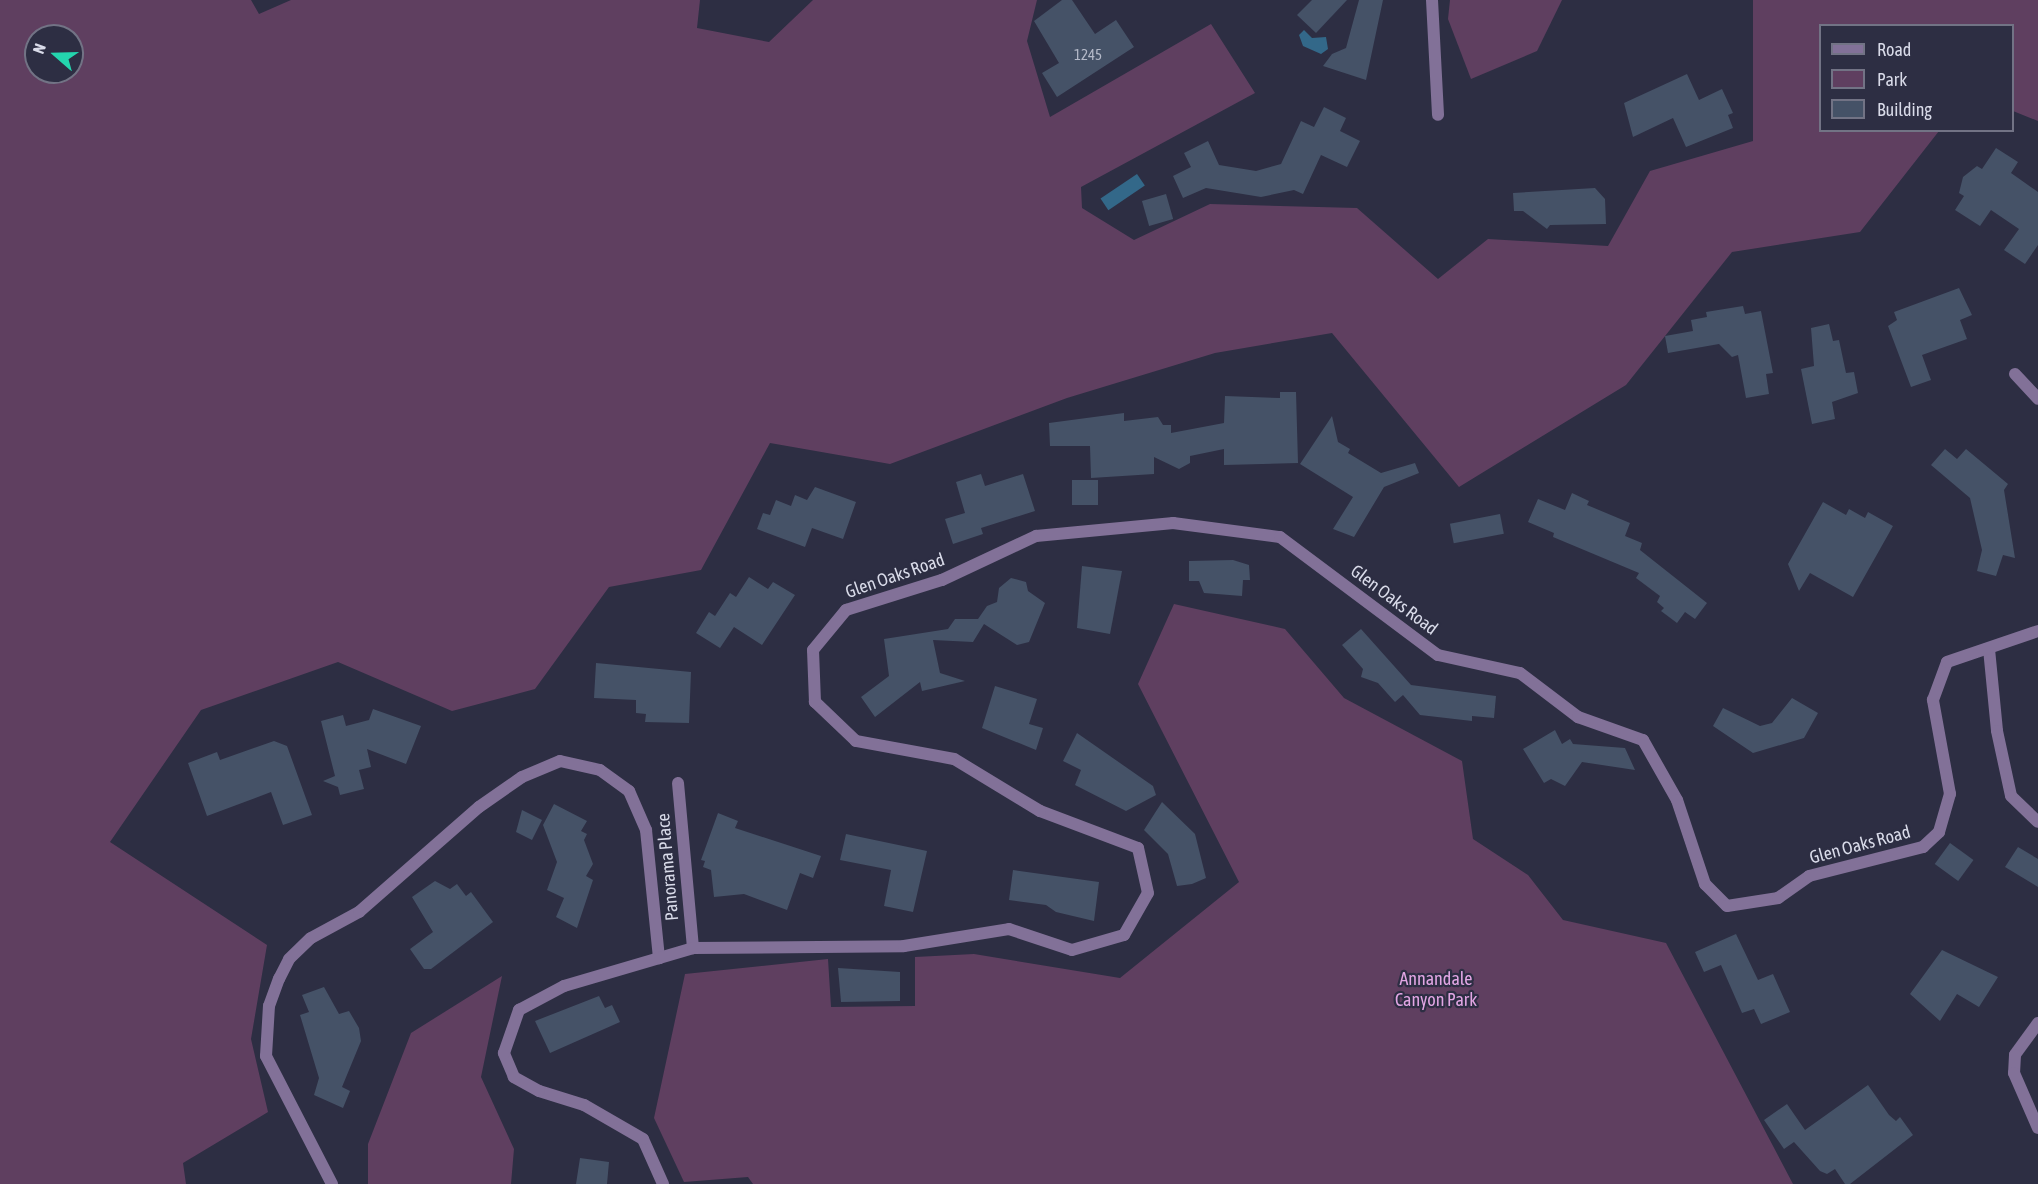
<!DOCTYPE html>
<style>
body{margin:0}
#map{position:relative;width:2038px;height:1184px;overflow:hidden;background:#2d2e43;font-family:"Asap Condensed",sans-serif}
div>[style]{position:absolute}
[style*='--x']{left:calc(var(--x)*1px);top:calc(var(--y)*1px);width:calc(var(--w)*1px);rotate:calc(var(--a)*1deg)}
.green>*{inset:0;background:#5f3f60}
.water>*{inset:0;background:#336889;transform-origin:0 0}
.building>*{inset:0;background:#455267;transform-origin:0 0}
.minor>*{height:12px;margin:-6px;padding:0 6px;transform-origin:6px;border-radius:6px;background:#827198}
span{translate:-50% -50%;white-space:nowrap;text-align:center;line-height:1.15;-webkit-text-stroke:4.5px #2d2e43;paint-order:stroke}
.number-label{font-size:15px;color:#b4b9c8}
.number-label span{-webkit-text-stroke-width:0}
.street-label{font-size:18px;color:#d9dbe9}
.park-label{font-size:18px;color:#e2a6e4}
.legend{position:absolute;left:1819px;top:24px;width:195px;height:108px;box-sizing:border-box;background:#2d2e43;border:2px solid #727385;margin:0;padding:8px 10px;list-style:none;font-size:18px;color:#d9dbe9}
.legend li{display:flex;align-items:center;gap:12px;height:30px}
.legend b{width:30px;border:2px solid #727385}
.north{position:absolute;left:24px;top:24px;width:60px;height:60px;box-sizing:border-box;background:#2d2e43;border:2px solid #727385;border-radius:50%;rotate:290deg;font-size:16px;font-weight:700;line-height:24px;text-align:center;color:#d9dbe9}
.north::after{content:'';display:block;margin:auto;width:21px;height:27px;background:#24d5ae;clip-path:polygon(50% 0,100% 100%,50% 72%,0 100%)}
</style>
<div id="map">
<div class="green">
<div style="clip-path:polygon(evenodd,0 0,251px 0,259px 14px,291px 0,700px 0,697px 28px,769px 42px,813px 0,1037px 0,1027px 41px,1050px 117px,1211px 24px,1255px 93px,1081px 187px,1082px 208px,1134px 240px,1210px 204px,1357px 208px,1438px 279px,1488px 239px,1608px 246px,1650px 171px,1753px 141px,1753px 0,2038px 0,2038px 121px,2013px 111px,2012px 26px,1820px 26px,1820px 130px,1939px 131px,1860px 232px,1732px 252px,1626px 385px,1459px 487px,1332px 333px,1215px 353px,1067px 398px,890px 464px,770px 443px,701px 570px,609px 587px,535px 689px,452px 711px,338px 662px,201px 710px,110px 842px,267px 945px,251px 1039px,268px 1112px,183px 1163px,186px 1184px,0 1184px,0 0,36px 36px,72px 36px,72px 72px,36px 72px,36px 36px)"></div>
<div style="clip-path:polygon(1450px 0,1562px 0,1537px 51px,1471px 79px,1448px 19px)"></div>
<div style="clip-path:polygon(1174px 604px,1285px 629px,1344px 698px,1462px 761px,1473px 839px,1528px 875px,1563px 920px,1666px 943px,1793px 1184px,753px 1184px,748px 1177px,684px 1182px,654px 1118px,685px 974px,828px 959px,831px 1007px,915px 1006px,915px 957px,974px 954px,1120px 978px,1239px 882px,1138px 684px)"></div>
<div style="clip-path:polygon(502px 976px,481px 1077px,514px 1149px,511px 1184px,368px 1184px,368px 1144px,411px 1033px)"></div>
</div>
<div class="water">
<div style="clip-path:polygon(1304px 30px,1312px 38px,1326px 37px,1328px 49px,1321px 54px,1303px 46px,1299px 35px)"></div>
<div style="left:1137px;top:174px;width:14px;height:44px;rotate:56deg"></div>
</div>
<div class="building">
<div style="clip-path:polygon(1062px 0,1072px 0,1095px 34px,1116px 20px,1134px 47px,1057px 97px,1042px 73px,1059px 63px,1034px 21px)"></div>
<div style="clip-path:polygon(1312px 0,1347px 0,1316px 33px,1297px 15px)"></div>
<div style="clip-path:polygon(1359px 0,1383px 0,1366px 80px,1323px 66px,1332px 54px,1346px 48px)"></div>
<div style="clip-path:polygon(1687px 74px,1699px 100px,1722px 89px,1733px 113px,1728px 115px,1733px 128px,1686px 147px,1673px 118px,1633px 137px,1624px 103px)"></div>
<div style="clip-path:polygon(1324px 107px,1346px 118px,1340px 131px,1360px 141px,1347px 167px,1321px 155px,1303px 194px,1294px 190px,1261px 197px,1206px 188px,1183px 198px,1173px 176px,1191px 167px,1184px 153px,1208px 141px,1219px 165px,1256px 171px,1281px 164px,1301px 121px,1314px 127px)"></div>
<div style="clip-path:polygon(1996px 148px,2018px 162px,2011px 173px,2038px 192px,2038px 245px,2025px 264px,2004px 250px,2019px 229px,1991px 210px,1980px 226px,1955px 210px,1964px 196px,1959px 193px,1963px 177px,1977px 166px,1982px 169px)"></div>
<div style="clip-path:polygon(1595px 188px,1605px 199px,1606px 224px,1550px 225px,1547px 229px,1523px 211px,1514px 211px,1513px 193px)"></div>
<div style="left:1166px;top:194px;width:26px;height:25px;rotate:74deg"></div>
<div style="clip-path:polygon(1959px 288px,1972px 315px,1960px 320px,1967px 339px,1922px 355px,1931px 380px,1911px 387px,1888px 326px,1897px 320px,1894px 312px)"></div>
<div style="clip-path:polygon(1743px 306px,1745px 314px,1761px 311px,1773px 373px,1766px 374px,1769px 394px,1746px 398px,1738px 355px,1732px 357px,1719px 344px,1668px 353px,1665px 336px,1693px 331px,1691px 320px,1707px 317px,1706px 312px)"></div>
<div style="clip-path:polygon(1829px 324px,1833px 341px,1839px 340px,1846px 373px,1854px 372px,1858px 393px,1832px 402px,1835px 419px,1812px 424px,1801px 369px,1814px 366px,1811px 328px)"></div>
<div style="clip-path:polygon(1280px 392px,1296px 392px,1298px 463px,1224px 465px,1224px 449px,1190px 456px,1190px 463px,1179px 469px,1154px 457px,1154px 474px,1091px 478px,1090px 446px,1050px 446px,1049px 423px,1124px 413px,1124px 421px,1158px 417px,1163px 425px,1171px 425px,1171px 433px,1224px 423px,1225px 396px,1280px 398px)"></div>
<div style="clip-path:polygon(1332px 416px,1338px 442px,1350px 449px,1348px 453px,1381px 473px,1415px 463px,1419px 473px,1384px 487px,1354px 537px,1333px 529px,1353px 497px,1300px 464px)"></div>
<div style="clip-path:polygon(1945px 449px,1957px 459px,1966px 449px,2008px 484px,2004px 490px,2015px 558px,2003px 555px,1996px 576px,1977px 571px,1982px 550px,1970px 498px,1931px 465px)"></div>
<div style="clip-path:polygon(981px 474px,985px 486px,1023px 474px,1035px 511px,981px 528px,983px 534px,953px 544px,945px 519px,965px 513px,956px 482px)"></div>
<div style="left:1072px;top:480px;width:26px;height:25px"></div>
<div style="clip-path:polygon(815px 487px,856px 502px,843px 539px,812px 528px,805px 547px,757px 529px,763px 513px,770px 515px,776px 500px,791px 506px,795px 495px,807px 500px)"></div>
<div style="clip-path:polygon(1572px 493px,1589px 501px,1587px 505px,1630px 523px,1625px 536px,1642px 543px,1640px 550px,1707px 603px,1695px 619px,1685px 612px,1677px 623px,1661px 611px,1664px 608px,1657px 602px,1660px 596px,1636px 578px,1639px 573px,1553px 537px,1554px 533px,1528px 522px,1538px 499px,1565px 510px)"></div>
<div style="clip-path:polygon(1823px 502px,1846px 515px,1849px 509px,1865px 518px,1868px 512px,1893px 526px,1853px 597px,1810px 573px,1799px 591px,1788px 564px)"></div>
<div style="left:1500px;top:514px;width:20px;height:51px;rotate:79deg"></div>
<div style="clip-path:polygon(1233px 560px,1249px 565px,1250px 580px,1243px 580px,1242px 596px,1204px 593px,1199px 581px,1189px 581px,1189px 561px)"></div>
<div style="clip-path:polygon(1082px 566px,1122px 571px,1110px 634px,1077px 628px)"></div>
<div style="clip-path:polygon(749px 577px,768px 589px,773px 582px,795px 595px,762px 645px,734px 627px,720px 648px,696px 633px,709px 612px,715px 616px,730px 593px,736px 597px)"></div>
<div style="clip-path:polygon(1011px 578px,1026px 582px,1028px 591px,1045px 603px,1029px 642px,1017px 645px,984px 624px,973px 642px,933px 640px,940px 673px,965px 681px,922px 691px,920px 682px,875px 717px,861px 697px,889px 676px,884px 639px,948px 629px,955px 619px,978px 619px,987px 606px,997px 602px,999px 588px)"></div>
<div style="clip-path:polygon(1361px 629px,1411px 685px,1496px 696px,1494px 718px,1472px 716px,1472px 721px,1420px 715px,1403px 695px,1395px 702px,1378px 683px,1361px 677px,1363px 669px,1342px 645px)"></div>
<div style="clip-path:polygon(596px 663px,691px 672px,689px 723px,645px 722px,646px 714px,636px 713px,636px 700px,594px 698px)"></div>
<div style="clip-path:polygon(995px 686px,1037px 699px,1029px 724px,1043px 728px,1036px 750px,982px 728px)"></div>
<div style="clip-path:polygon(1792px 698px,1818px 713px,1804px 738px,1753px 753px,1713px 726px,1723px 708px,1760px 726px,1772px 723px)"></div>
<div style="clip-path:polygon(373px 709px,421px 726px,406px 764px,367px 749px,371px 767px,359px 770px,364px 789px,340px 795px,338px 787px,323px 781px,335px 776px,321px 721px,343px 715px,346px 726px,369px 720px)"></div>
<div style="clip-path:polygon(1555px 730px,1562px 744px,1570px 739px,1573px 744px,1625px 748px,1635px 770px,1582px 762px,1565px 786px,1551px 779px,1544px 783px,1523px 749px)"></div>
<div style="clip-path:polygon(1077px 733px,1153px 786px,1156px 795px,1126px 811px,1075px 785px,1081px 770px,1063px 761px)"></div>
<div style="clip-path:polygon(274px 741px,287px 746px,312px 815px,283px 825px,271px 792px,207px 816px,188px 763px,217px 752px,220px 760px)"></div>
<div style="clip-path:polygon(1162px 802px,1195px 834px,1206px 878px,1192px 884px,1177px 886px,1168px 854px,1144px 830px)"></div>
<div style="clip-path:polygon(554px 804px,587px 821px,581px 831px,587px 834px,584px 840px,593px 864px,586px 876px,593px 880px,577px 928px,556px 917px,564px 898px,547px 890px,557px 862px,543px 825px)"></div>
<div style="clip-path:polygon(522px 810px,542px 820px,532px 840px,516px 832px)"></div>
<div style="clip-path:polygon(718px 813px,738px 821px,735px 828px,821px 856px,813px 878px,800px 873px,787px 910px,744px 894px,714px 897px,711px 870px,703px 867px,705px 861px,701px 860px)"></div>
<div style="clip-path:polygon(846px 834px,927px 851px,913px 912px,884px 906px,891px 870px,840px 860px)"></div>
<div style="left:1950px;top:843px;width:29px;height:26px;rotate:36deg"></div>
<div style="clip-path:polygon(2018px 847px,2038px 859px,2038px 887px,2005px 867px)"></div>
<div style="clip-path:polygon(1013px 870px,1099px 882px,1094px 921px,1056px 912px,1046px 905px,1009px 900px)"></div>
<div style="clip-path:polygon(435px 881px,450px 889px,457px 884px,466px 896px,471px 892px,493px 922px,431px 969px,424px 969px,410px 949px,433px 932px,412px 897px)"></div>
<div style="clip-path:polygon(1736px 934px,1758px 980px,1773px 974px,1790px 1012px,1761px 1024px,1754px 1009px,1742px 1013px,1721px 965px,1704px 972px,1695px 952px)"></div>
<div style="clip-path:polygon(1942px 950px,1998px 977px,1979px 1007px,1957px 994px,1940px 1021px,1910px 994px)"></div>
<div style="clip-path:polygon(838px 968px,900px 972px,900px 1001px,841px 1002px)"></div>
<div style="clip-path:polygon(324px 987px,339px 1014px,349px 1011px,359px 1028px,361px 1041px,342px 1087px,350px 1091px,343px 1108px,314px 1095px,319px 1078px,300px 1015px,309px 1012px,302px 995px)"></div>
<div style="clip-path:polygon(599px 996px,605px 1008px,612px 1005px,620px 1022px,550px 1053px,535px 1021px)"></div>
<div style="clip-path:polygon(1868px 1085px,1889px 1115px,1896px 1121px,1900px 1117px,1913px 1135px,1850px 1184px,1845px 1184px,1835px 1169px,1827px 1174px,1820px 1171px,1794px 1142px,1784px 1149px,1764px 1120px,1787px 1104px,1805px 1130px)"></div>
<div style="clip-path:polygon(580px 1158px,609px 1162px,607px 1184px,576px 1184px)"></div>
</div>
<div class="minor">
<div style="--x:1432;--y:0;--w:115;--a:87"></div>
<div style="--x:2015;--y:374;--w:34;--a:47"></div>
<div style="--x:1989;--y:649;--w:82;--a:84.4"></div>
<div style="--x:1997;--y:731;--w:66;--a:77.8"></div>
<div style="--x:2011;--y:796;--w:37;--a:44"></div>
<div style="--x:678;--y:783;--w:166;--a:84.8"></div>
<div style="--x:2038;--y:1023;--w:39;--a:126"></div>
<div style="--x:2015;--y:1055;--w:18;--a:93"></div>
<div style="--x:2014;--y:1073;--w:60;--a:66.4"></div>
<div style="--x:332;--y:1184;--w:144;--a:-117.3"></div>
<div style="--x:266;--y:1056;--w:50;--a:-86.6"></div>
<div style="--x:269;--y:1006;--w:29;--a:-70"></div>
<div style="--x:279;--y:979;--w:22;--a:-63"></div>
<div style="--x:289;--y:959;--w:30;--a:-44"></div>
<div style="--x:311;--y:938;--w:55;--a:-28.4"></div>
<div style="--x:359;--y:912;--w:159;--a:-41.2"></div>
<div style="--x:479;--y:807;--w:52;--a:-34.9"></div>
<div style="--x:522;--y:777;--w:41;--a:-22.8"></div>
<div style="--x:560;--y:761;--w:41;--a:12.7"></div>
<div style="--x:600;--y:770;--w:36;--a:36"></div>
<div style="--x:629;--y:791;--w:43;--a:66.4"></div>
<div style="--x:646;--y:830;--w:129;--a:84.2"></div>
<div style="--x:663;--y:1184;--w:49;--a:-114"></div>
<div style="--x:643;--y:1139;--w:68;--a:-150"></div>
<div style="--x:584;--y:1105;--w:47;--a:-162.7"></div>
<div style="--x:539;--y:1091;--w:29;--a:-151"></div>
<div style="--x:514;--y:1077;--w:26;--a:-113"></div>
<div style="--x:504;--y:1053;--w:46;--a:-70.8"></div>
<div style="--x:519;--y:1010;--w:51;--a:-28.1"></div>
<div style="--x:564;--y:986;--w:134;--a:-16.4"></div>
<div style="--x:693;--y:948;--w:211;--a:-0.5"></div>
<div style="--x:904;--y:946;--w:106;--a:-9.2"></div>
<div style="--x:1009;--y:929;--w:66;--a:18.4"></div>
<div style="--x:1072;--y:950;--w:54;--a:-16.1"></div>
<div style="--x:1124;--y:935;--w:48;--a:-60.3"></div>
<div style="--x:1148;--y:893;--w:46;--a:-102.5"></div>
<div style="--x:1138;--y:848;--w:105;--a:-159.3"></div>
<div style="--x:1040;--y:811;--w:100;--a:-148.8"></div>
<div style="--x:954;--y:759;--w:100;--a:-169.6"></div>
<div style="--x:856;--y:741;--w:57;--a:-136.4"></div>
<div style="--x:815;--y:702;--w:52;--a:-92.2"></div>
<div style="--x:813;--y:650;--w:52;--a:-50.5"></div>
<div style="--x:846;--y:610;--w:101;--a:-17.4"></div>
<div style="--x:942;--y:580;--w:104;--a:-25.1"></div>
<div style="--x:1036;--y:536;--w:138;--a:-5.4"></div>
<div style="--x:1173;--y:523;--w:108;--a:7.5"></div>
<div style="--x:1280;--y:537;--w:197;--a:36.8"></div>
<div style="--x:1438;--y:655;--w:84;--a:12.4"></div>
<div style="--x:1520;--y:673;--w:73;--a:37.2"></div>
<div style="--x:1578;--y:717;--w:69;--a:19.5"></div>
<div style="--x:1643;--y:740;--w:69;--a:60.5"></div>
<div style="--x:1677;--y:800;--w:89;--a:71.6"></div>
<div style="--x:1705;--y:884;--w:31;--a:45"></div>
<div style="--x:1727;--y:906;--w:52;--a:-8.9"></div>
<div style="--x:1778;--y:898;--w:38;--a:-35"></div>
<div style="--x:1809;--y:876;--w:118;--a:-14.3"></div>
<div style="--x:1923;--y:847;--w:22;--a:-43"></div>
<div style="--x:1939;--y:832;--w:40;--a:-74"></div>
<div style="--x:1950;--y:794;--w:96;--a:-100.3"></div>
<div style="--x:1933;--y:700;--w:40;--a:-69.8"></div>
<div style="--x:1947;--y:662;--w:96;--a:-18.8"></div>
</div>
<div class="number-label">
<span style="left:1088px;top:55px">1245</span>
</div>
<div class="street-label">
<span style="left:895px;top:576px;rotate:-19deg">Glen Oaks Road</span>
<span style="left:1394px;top:600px;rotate:37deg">Glen Oaks Road</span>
<span style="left:1860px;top:845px;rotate:-15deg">Glen Oaks Road</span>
<span style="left:668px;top:867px;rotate:-95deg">Panorama Place</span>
</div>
<div class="park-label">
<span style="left:1436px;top:990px">Annandale<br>Canyon Park</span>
</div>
<ul class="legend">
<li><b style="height:8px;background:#827198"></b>Road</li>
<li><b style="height:16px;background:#5f3f60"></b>Park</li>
<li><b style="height:16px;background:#455267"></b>Building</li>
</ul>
<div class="north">N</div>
</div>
